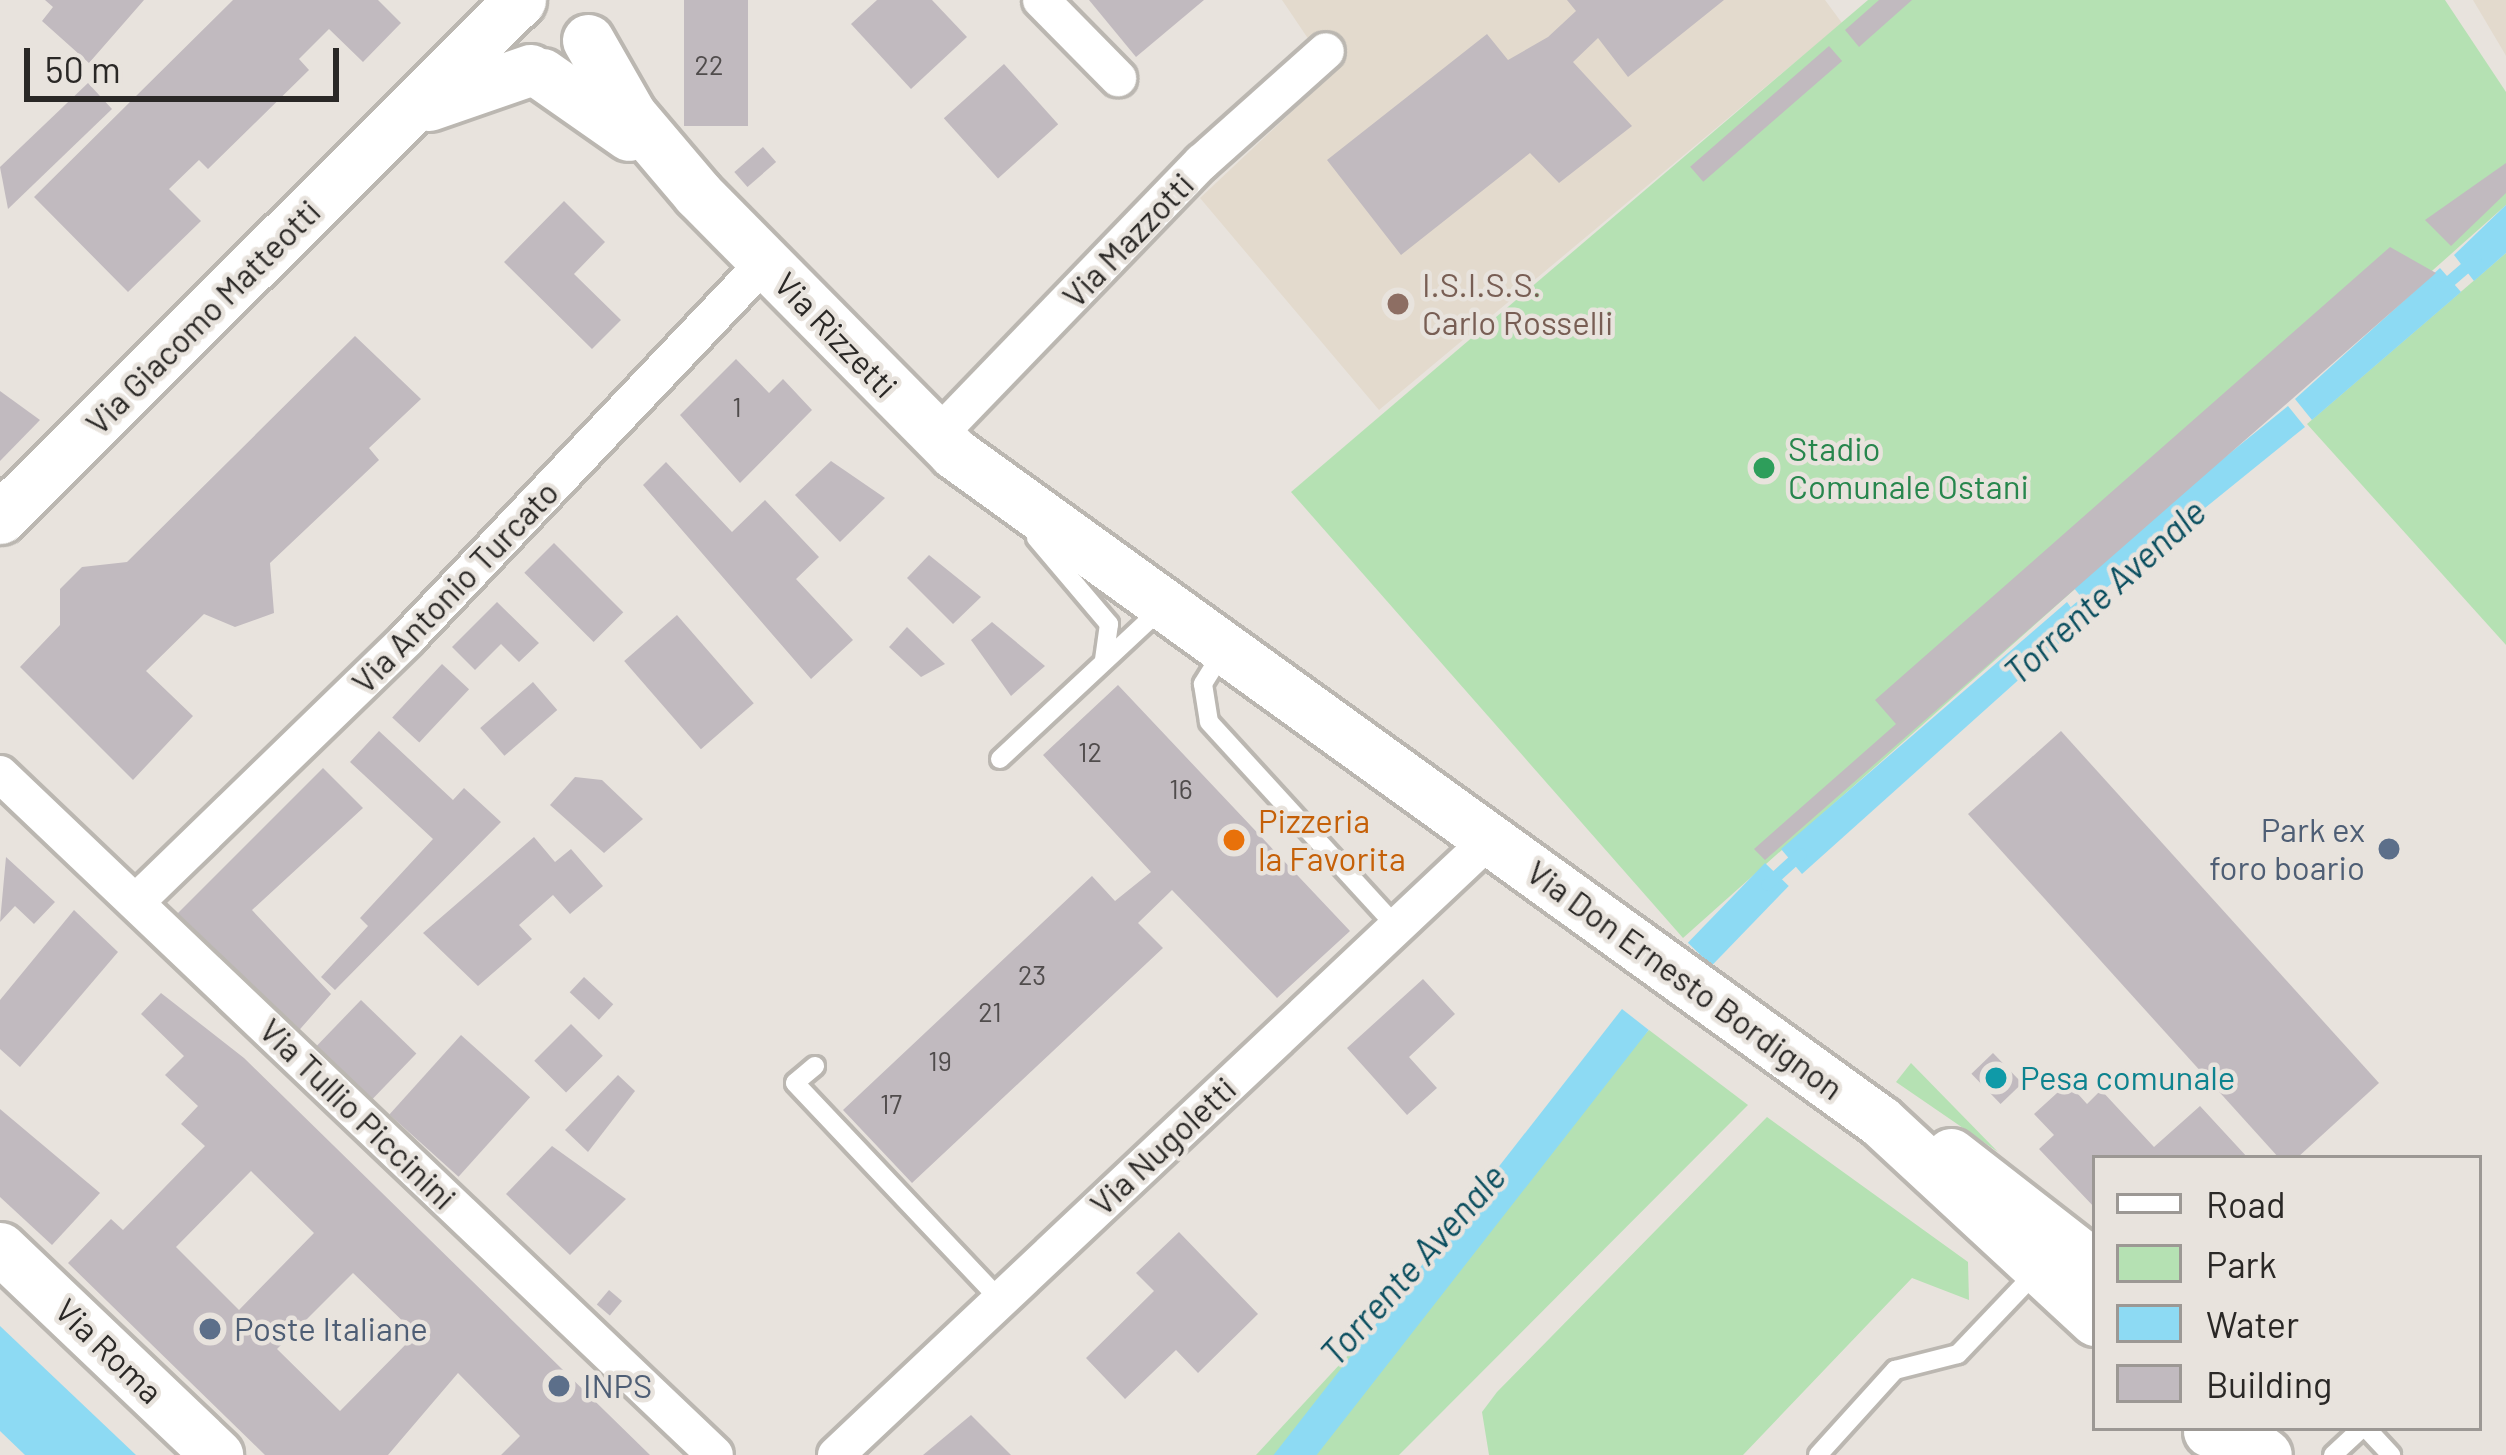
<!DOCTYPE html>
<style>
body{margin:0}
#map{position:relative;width:2506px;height:1455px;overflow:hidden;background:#e8e3dd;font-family:Barlow,sans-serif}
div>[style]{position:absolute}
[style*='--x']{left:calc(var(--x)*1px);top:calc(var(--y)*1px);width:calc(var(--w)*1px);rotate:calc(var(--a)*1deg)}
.built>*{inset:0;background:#e3dacd}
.green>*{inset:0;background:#b5e1b3}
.water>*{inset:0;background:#8ddaf3;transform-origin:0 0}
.stream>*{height:12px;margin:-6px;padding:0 6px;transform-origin:6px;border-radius:6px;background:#8ddaf3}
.building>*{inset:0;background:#c1babf;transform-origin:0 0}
.roads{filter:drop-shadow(3px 0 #bbb7b1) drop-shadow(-3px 0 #bbb7b1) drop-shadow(0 3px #bbb7b1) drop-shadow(0 -3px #bbb7b1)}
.lane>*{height:18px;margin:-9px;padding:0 9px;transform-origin:9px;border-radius:9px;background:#fff}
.street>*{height:36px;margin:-18px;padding:0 18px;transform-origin:18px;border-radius:18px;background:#fff}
.secondary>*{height:51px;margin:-25.5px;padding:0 25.5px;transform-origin:25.5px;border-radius:25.5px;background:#fff}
.dots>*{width:33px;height:33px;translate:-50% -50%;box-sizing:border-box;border:6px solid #e8e3dd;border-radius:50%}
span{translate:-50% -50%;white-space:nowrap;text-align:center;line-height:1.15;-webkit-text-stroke:9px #e8e3dd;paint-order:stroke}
.number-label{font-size:27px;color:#504c4c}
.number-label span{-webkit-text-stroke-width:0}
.street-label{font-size:33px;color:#2a2826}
.education-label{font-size:33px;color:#785e54}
.left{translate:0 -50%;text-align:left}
.leisure-label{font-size:33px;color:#27864d}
.food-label{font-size:33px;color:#c56008}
.service-label{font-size:33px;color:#4e5e75}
.right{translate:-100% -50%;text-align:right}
.culture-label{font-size:33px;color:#0d838f}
.water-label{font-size:36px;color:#0a4e5f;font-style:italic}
.legend{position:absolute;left:2092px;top:1155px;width:390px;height:276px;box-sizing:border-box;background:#e8e3dd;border:3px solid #9c9894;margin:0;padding:15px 21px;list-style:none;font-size:36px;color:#2a2826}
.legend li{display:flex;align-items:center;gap:24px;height:60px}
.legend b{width:60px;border:3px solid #9c9894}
.scale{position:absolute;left:24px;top:48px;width:315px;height:54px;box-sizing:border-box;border:6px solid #2a2826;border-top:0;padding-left:15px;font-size:36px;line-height:42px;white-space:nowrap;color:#2a2826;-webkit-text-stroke:9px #e8e3dd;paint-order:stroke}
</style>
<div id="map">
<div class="built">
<div style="clip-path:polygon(1282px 0,1825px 0,1842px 23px,1379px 410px,1200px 198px,1332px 74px)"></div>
<div style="clip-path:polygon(2473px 0,2506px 0,2506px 56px,2505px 54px)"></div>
</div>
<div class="green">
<div style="clip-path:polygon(1868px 0,2445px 0,2506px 92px,2506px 205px,1683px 938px,1291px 492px)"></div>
<div style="clip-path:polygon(2506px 253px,2506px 645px,2307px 424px)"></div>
<div style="clip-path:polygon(1649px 1030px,1748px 1105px,1399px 1455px,1256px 1455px)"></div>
<div style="clip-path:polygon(1911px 1063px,1998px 1152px,1896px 1082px)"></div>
<div style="clip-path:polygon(1767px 1117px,1968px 1262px,1969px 1300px,1912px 1278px,1743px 1455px,1489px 1455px,1482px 1412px,1497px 1392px)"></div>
</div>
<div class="water">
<div style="clip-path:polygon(2506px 205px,2506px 253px,2474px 281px,2454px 255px)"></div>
<div style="clip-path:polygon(2440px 268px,2461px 292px,2312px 420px,2295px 399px)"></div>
<div style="left:2288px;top:406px;width:27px;height:281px;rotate:51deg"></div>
<div style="clip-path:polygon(2067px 602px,2082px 623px,1802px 874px,1781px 849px)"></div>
<div style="left:1765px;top:863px;width:33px;height:111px;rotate:44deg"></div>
<div style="left:1622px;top:1009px;width:34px;height:609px;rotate:38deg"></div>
<div style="clip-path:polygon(0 1326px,136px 1455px,25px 1455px,0 1431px)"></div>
</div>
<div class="stream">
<div style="--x:2441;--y:289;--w:46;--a:-40.6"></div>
<div style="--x:2063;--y:622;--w:45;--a:-41.4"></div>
<div style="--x:1767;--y:885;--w:46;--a:-42.4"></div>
</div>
<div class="building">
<div style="clip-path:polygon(45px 0,144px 0,89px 63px,42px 21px,53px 7px)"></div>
<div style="clip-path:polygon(233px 0,378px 0,401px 23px,363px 62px,329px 29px,299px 59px,309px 70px,208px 169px,199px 160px,169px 189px,201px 221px,128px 292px,34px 197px)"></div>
<div style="left:684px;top:0;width:64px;height:126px"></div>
<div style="clip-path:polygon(877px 0,932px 0,967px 37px,911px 89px,851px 24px)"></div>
<div style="clip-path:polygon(1089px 0,1204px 0,1136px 57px)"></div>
<div style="clip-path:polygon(1567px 0,1724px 0,1628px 77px,1598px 38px,1573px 62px,1632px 126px,1559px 183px,1530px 153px,1401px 255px,1327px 160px,1487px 34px,1508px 60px,1548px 37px,1576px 11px)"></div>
<div style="clip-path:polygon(1879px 0,1912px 0,1859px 47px,1845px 30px)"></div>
<div style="left:1829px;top:46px;width:20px;height:184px;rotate:49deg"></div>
<div style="left:1004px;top:64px;width:81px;height:81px;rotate:48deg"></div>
<div style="clip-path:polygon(88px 83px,112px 109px,8px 209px,0 167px)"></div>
<div style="left:763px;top:147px;width:20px;height:38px;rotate:49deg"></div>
<div style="clip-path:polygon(2506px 163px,2506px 193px,2451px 246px,2425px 220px)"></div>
<div style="clip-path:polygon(564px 201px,605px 242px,574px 274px,621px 320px,592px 349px,504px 262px)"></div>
<div style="clip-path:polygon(2390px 247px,2436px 273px,1765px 860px,1754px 849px,1896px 724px,1875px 700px)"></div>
<div style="clip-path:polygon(355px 336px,421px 399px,369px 448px,379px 460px,270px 563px,274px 613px,235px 627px,204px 614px,146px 671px,193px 716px,133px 780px,20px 667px,60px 625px,60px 589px,82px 567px,127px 562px)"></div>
<div style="clip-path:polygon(736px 359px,769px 393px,783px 379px,812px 410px,740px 483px,680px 415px)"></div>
<div style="clip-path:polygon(0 391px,40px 420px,0 461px)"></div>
<div style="clip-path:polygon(831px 461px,885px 498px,840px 542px,795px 495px)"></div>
<div style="clip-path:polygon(666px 462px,732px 532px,765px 500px,819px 557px,796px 579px,853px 640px,811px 679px,643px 485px)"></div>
<div style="left:554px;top:543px;width:98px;height:42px;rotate:45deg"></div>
<div style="clip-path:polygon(929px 555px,981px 597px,953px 624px,907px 578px)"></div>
<div style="clip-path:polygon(497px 602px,539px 643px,519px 662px,501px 644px,475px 670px,452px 647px)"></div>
<div style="left:677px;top:615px;width:117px;height:70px;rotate:49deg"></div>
<div style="clip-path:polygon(992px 622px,1045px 666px,1011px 696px,971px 640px)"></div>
<div style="clip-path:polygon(907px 627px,945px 664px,921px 677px,889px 647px)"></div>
<div style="left:442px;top:664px;width:37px;height:73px;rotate:43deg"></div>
<div style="left:533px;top:682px;width:37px;height:70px;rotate:49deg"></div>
<div style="clip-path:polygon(1118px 685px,1350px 931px,1277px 998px,1172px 890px,1138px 923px,1163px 948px,912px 1183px,843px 1110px,1092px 876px,1115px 901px,1151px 872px,1043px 755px)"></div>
<div style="clip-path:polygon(379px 731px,453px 800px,464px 788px,501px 822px,335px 990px,321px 977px,368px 926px,360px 918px,433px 839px,350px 762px)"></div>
<div style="clip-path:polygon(2061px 731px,2379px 1083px,2297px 1158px,2279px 1158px,1968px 814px)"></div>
<div style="clip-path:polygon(323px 768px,363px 808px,252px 910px,331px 994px,294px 1036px,170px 921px)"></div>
<div style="clip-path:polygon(575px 777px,602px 780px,643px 819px,604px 853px,550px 805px)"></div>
<div style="clip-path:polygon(534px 837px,555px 862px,571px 849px,603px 886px,570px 914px,553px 895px,519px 925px,532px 939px,478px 986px,423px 933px)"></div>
<div style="clip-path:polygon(6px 857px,55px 902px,34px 924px,15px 906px,0 922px)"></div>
<div style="clip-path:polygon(74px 910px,118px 952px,20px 1067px,0 1049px,0 1000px)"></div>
<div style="left:584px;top:977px;width:40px;height:21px;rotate:43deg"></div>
<div style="clip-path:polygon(1423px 979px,1455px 1014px,1409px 1057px,1437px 1088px,1407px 1115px,1347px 1048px)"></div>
<div style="clip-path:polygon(evenodd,161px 993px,244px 1058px,650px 1455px,501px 1455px,520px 1436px,458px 1373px,388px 1455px,265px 1455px,68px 1263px,111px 1219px,123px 1230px,205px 1146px,181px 1124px,198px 1106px,165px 1075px,184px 1056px,141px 1014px,161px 993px,251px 1171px,314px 1233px,239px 1310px,176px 1247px,251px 1171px,161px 993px,353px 1273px,416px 1334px,340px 1411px,277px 1349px,353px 1273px)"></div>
<div style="left:361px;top:1000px;width:77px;height:68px;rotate:44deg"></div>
<div style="left:571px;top:1024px;width:45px;height:52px;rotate:45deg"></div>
<div style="left:461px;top:1035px;width:93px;height:107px;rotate:42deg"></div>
<div style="left:1993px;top:1053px;width:42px;height:30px;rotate:46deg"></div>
<div style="clip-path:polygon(618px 1075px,635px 1091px,588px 1152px,565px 1130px)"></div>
<div style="clip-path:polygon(2068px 1083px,2087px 1104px,2101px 1090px,2154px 1147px,2200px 1106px,2248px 1158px,2095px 1158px,2095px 1208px,2039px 1149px,2054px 1135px,2034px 1114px)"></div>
<div style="clip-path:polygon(0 1109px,100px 1193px,52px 1245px,0 1197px)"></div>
<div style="clip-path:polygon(552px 1146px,626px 1199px,570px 1255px,506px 1194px)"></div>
<div style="clip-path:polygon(1179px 1232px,1258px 1314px,1198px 1373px,1176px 1350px,1125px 1399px,1086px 1358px,1154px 1291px,1136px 1273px)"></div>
<div style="left:609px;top:1290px;width:17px;height:19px;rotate:40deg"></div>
<div style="clip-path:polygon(971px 1415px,1011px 1455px,923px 1455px)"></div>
</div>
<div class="roads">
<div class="lane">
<div style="--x:1036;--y:538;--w:113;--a:49.7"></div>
<div style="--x:1109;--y:624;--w:36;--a:98"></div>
<div style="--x:1224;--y:650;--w:40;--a:122"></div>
<div style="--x:1203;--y:684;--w:38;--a:81"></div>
<div style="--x:1209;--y:722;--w:280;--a:47.5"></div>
<div style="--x:1000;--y:759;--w:221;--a:-43"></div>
<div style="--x:815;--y:1066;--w:26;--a:140"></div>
<div style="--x:795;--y:1083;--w:297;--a:46.6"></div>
<div style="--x:2366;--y:1428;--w:37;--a:47"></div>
<div style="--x:1818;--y:1455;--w:115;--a:-47.8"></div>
<div style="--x:1895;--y:1370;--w:65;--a:-14.3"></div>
<div style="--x:1958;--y:1354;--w:115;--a:-46.4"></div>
<div style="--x:2333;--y:1455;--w:40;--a:-43"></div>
</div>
<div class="street">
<div style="--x:1041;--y:0;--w:110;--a:45.4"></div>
<div style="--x:937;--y:436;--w:381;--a:-46"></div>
<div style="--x:1202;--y:162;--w:166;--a:-41.8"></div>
<div style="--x:0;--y:774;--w:987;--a:43.6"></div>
<div style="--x:136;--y:902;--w:378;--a:-44.1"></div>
<div style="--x:407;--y:639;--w:520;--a:-46.48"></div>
<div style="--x:836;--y:1455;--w:898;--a:-43.29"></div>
</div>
<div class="secondary">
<div style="--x:588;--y:40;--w:86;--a:60.2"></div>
<div style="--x:631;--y:115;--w:104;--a:49.7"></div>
<div style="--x:698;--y:194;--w:364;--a:45.3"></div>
<div style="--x:954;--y:453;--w:1142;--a:35.81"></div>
<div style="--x:1880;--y:1121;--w:293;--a:42.8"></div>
<div style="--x:542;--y:74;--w:106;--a:35"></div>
<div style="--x:429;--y:105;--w:107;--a:-19.1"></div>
<div style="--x:0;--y:518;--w:734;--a:-44.89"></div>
<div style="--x:1951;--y:1154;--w:182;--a:37.9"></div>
<div style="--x:0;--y:1248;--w:300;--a:43.6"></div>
<div style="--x:2209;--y:1431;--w:28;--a:4"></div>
<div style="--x:2237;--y:1433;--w:36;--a:37"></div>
</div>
</div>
<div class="dots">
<div style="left:1398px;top:304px;background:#8d6e63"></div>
<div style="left:1764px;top:468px;background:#2e9e5b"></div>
<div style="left:1234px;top:840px;background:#e8710a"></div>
<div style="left:2389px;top:849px;background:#5c6f8a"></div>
<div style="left:1996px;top:1078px;background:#0f9aa8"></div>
<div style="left:210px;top:1329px;background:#5c6f8a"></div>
<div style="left:559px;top:1386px;background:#5c6f8a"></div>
</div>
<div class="number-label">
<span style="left:709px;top:65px">22</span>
<span style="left:737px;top:407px">1</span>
<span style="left:1090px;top:752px">12</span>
<span style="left:1181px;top:789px">16</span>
<span style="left:1032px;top:975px">23</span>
<span style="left:990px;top:1012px">21</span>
<span style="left:940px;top:1061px">19</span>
<span style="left:891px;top:1104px">17</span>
</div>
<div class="street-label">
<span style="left:1128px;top:240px;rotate:-46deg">Via Mazzotti</span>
<span style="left:203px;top:317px;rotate:-45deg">Via Giacomo Matteotti</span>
<span style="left:836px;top:335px;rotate:46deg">Via Rizzetti</span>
<span style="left:455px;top:587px;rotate:-46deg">Via Antonio Turcato</span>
<span style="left:1685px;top:980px;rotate:36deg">Via Don Ernesto Bordignon</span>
<span style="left:358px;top:1114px;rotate:44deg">Via Tullio Piccinini</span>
<span style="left:1163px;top:1146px;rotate:-43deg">Via Nugoletti</span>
<span style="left:109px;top:1351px;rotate:44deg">Via Roma</span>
</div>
<div class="education-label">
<span class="left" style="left:1422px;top:304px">I.S.I.S.S.<br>Carlo Rosselli</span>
</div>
<div class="leisure-label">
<span class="left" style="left:1788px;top:468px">Stadio<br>Comunale Ostani</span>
</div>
<div class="food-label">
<span class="left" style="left:1258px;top:840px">Pizzeria<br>la Favorita</span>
</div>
<div class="service-label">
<span class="right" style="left:2365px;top:849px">Park ex<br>foro boario</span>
<span class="left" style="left:234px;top:1329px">Poste Italiane</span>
<span class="left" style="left:583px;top:1386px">INPS</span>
</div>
<div class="culture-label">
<span class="left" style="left:2020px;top:1078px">Pesa comunale</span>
</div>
<div class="water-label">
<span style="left:2104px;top:591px;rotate:-42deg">Torrente Avenale</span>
<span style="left:1412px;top:1264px;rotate:-48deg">Torrente Avenale</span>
</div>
<ul class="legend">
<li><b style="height:15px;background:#fff"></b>Road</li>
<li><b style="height:33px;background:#b5e1b3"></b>Park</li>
<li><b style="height:33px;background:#8ddaf3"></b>Water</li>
<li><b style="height:33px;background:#c1babf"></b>Building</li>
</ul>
<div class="scale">50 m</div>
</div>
